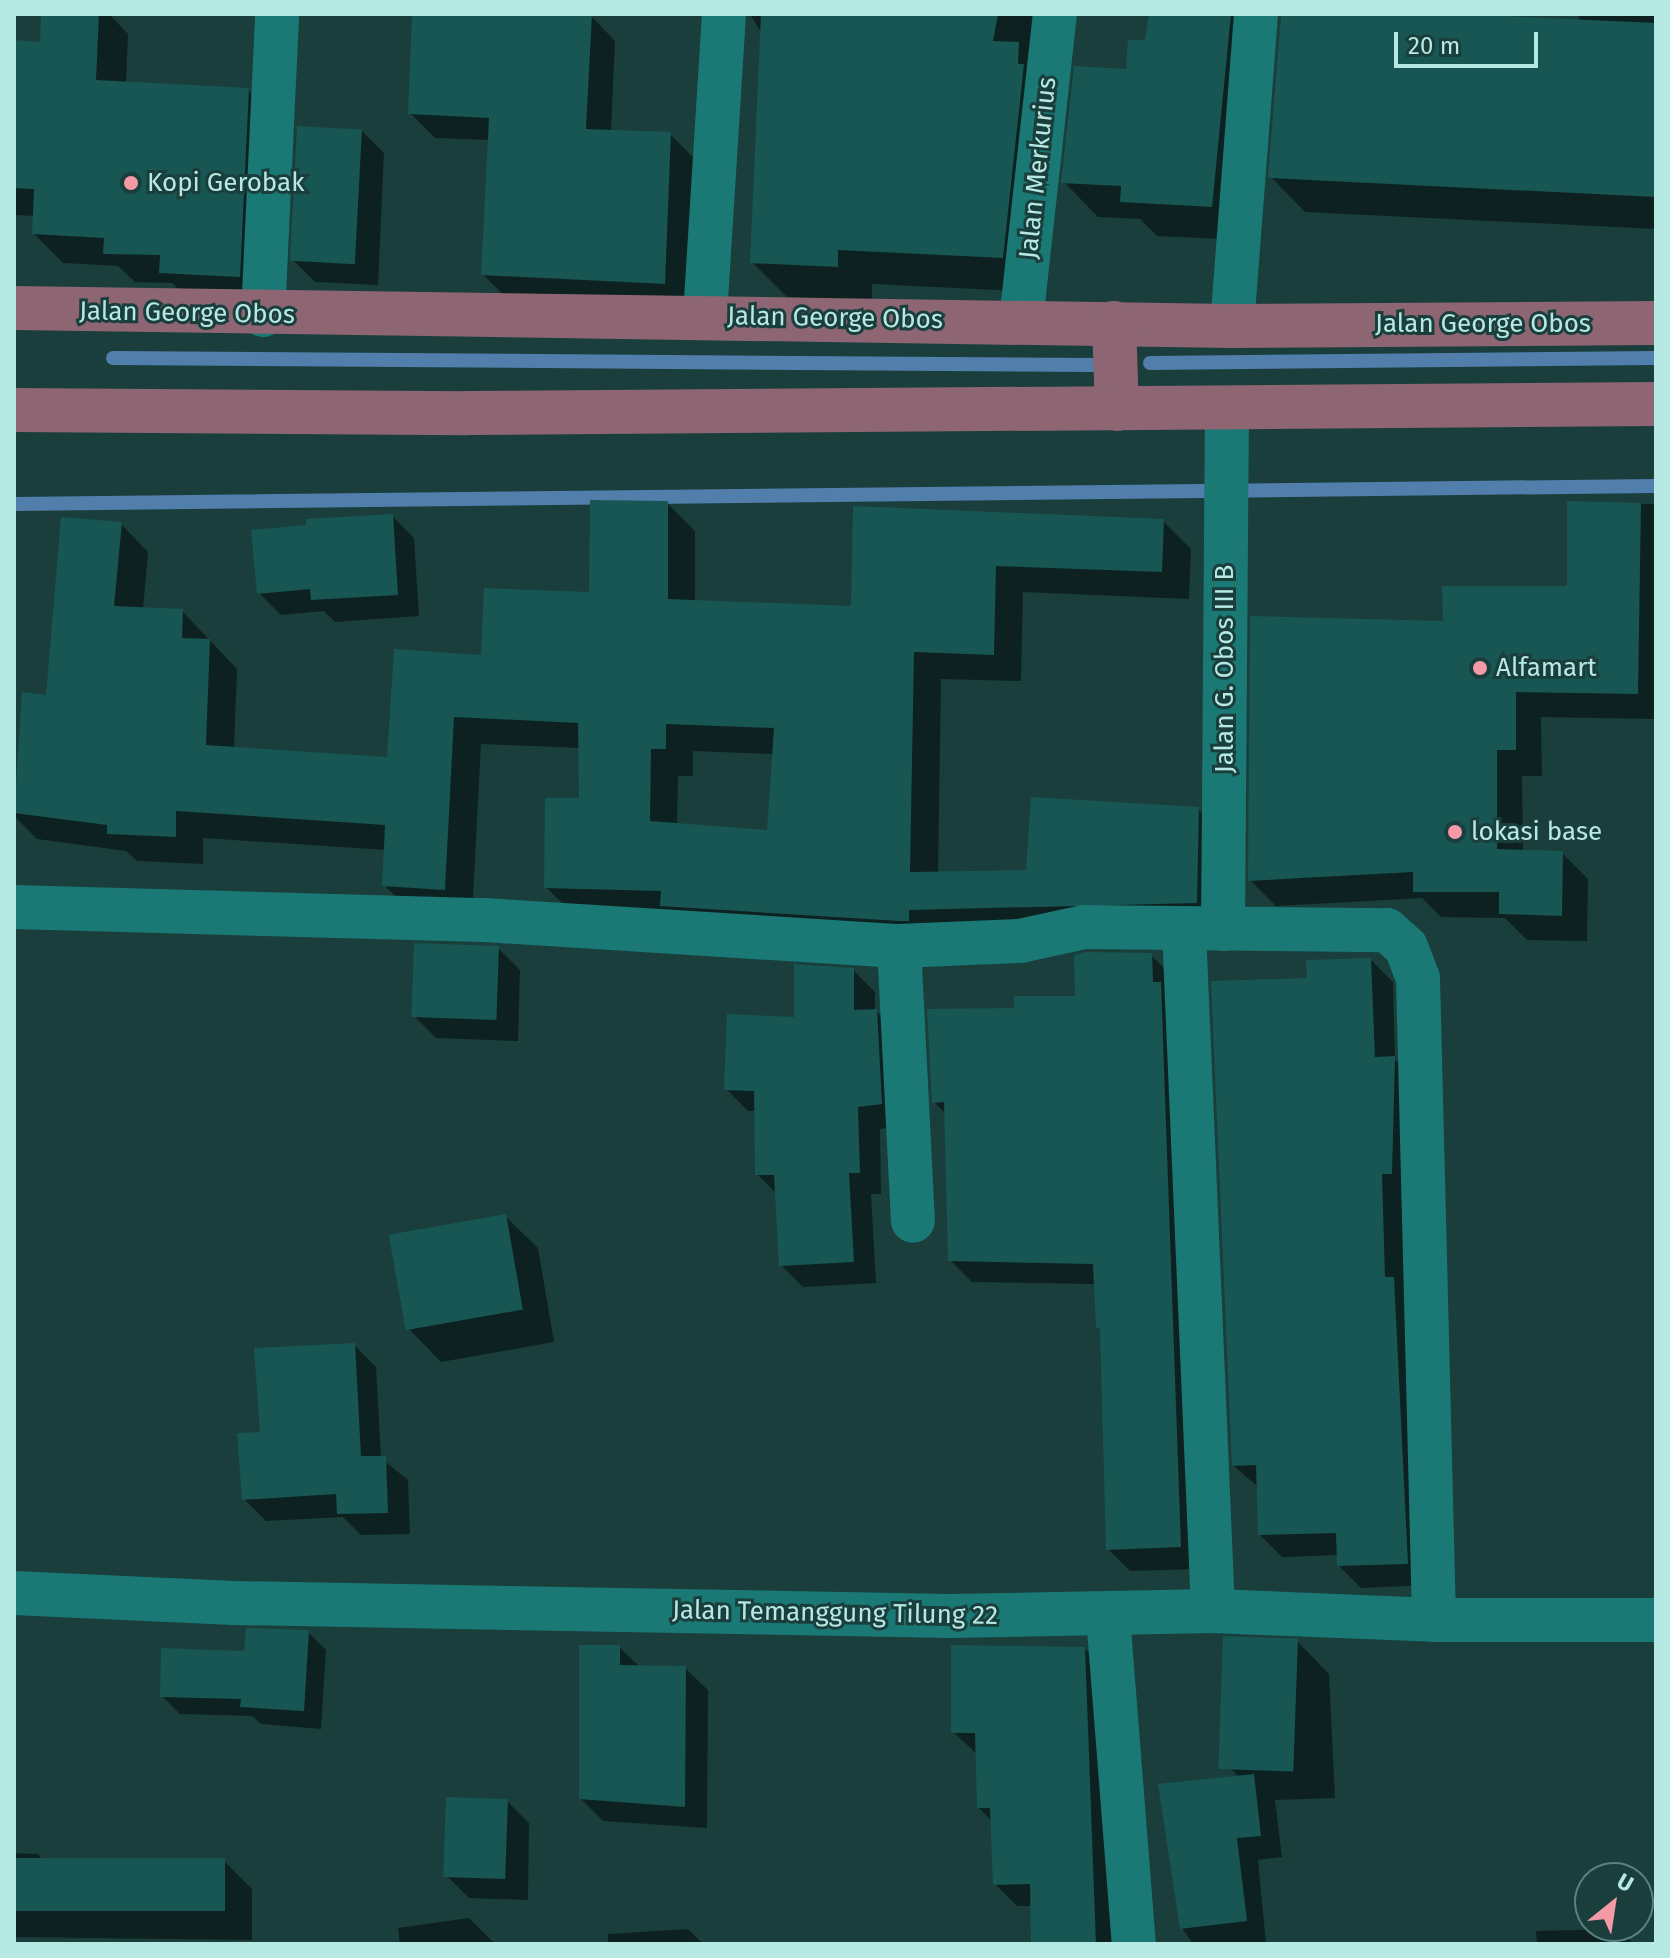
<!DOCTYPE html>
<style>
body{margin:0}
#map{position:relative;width:1670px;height:1958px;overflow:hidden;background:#1a3e3c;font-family:"Fira Sans",sans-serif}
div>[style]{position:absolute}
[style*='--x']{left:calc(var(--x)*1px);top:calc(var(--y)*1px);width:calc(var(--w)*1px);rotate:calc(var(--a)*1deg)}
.shadow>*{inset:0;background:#0007}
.stream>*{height:14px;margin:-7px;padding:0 7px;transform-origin:7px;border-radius:7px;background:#527eac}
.building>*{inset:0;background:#175653;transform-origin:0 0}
.minor>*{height:44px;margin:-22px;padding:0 22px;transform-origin:22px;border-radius:22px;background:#1a7975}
.primary>*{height:44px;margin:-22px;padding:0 22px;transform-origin:22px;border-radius:22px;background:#8d6573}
.dots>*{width:22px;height:22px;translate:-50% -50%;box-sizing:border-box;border:4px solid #1a3e3c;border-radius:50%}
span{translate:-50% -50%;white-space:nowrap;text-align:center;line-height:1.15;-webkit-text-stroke:6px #1a3e3c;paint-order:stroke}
.street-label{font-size:26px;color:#b6e8e4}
.poi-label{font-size:26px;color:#b6e8e4}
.left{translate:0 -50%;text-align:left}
.frame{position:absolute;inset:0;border:16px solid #b6e8e4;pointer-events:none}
.north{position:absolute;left:1574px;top:1862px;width:80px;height:80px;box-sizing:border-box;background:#1a3e3c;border:2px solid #58827f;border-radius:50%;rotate:30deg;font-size:22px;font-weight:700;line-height:32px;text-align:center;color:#b6e8e4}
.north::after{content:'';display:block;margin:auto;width:28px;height:36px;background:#f49aa7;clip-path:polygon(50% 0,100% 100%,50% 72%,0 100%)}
.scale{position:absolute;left:1394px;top:32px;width:144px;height:36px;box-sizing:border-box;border:4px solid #b6e8e4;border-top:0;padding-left:10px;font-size:24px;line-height:28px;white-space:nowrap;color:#b6e8e4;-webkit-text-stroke:6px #1a3e3c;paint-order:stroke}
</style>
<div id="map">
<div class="shadow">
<div style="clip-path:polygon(43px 14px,109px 14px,128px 34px,126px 83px,248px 90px,277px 119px,268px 305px,190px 301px,172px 283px,135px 282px,118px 266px,63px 263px,34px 234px,35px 216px,14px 215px,14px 42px,42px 44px)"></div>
<div style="clip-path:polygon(414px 14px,591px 16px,615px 41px,611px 132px,670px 134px,694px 158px,688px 307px,508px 299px,483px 275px,490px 140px,435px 138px,410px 113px)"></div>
<div style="clip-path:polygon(750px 14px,1038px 14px,1037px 292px,872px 284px,872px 301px,787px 297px,752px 262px,762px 34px)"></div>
<div style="clip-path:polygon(1151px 14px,1277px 14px,1246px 240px,1157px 236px,1140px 219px,1098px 217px,1064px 182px,1147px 43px)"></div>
<div style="clip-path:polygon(1281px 14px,1579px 22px,1579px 14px,1656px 14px,1656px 229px,1305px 212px,1271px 177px)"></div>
<div style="clip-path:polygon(362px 131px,384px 153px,378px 285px,315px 282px,293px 260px)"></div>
<div style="clip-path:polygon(evenodd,667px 503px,695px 531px,695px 602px,853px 608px,855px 508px,1163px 521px,1191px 549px,1189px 599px,1023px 592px,1021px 681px,941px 679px,938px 873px,1028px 872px,1198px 809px,1226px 837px,1223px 930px,936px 937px,574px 915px,546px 887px,581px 800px,580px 748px,481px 744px,472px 917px,412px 913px,384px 885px,386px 850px,203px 838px,203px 864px,137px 861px,126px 851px,37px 839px,14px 816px,24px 694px,48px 697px,121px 524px,148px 552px,143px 609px,182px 611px,237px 669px,234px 749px,389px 759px,483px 657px,591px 594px,667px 503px,693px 751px,774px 754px,769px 832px,677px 825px,678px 776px,693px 776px,693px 751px)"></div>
<div style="clip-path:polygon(1569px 503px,1656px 504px,1656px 719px,1541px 717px,1542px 776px,1522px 776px,1523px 852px,1562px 853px,1588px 879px,1587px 941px,1527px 940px,1505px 918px,1441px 917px,1422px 898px,1276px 906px,1250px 880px,1445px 623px,1568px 588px)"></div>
<div style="clip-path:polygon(392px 516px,414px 538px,419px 616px,335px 622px,324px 611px,281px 615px,259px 593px)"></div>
<div style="clip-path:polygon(498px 948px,520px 970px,518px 1041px,436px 1038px,414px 1016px)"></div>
<div style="clip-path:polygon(1151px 955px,1173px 977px,1202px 1569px,1130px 1571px,1108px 1549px,1102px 1332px,1096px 1284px,972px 1282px,950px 1260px,946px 1114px,934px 1102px,1016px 1010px,1077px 998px)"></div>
<div style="clip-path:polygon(1371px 960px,1393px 982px,1395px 1060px,1416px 1080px,1429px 1585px,1361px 1588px,1339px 1566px,1339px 1555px,1282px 1557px,1260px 1535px,1258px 1487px,1234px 1466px,1309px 980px)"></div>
<div style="clip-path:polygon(853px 970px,875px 992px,875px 1010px,898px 1033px,903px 1125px,880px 1129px,881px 1194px,871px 1194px,876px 1283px,803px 1287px,781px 1265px,777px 1194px,757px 1174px,756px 1111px,748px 1111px,726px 1089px)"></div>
<div style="clip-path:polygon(505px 1216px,538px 1248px,554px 1342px,441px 1362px,409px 1329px)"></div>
<div style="clip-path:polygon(354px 1345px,376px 1367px,381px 1458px,408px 1480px,410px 1534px,361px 1535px,343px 1517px,266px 1521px,244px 1499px,262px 1433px)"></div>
<div style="clip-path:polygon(308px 1632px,326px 1650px,321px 1729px,261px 1724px,252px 1716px,180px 1714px,162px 1696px,246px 1653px)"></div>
<div style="clip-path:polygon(1297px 1641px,1329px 1674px,1335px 1798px,1275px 1800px,1282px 1857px,1258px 1860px,1266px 1944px,1193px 1944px,1182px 1928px,1239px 1777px,1230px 1768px)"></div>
<div style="clip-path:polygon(619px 1647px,640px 1667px,685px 1668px,708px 1690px,707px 1828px,603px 1821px,581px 1799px)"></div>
<div style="clip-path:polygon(1085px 1649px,1107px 1671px,1118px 1944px,1033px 1944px,1033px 1906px,1017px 1906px,995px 1884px,993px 1822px,979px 1808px,977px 1754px,953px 1732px)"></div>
<div style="clip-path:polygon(507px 1801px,529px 1823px,528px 1900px,469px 1898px,447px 1876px)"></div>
<div style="clip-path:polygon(14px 1853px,38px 1854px,43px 1860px,224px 1861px,252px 1889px,252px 1940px,14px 1937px)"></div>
<div style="clip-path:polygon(469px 1918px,495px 1944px,400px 1944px,398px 1928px)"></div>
<div style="clip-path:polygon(688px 1929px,703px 1944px,608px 1944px,608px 1934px)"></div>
<div style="clip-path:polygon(1619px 1929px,1634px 1944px,1537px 1944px,1536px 1931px)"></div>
</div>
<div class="stream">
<div style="--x:113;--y:358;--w:980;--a:0.41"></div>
<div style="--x:1150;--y:363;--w:506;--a:-0.57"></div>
<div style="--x:14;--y:504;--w:1642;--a:-0.63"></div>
</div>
<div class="building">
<div style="clip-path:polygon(41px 14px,99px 14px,96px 80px,249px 88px,240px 277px,159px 273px,160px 255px,103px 254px,104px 238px,32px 234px,34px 189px,14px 188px,14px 40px,40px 42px)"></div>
<div style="clip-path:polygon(412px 14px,592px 14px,586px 129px,671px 132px,665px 284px,481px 275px,489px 118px,408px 114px)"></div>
<div style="clip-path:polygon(761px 14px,998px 14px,993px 41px,1019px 42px,1018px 64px,1024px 64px,1003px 258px,838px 250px,838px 267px,750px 263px)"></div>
<div style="clip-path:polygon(1149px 14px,1231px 14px,1212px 207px,1120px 202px,1121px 186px,1061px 183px,1074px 66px,1126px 69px,1128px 40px,1145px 40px)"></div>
<div style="clip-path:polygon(1281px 14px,1460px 14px,1656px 23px,1656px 197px,1268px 178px)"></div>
<div style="left:297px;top:126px;width:65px;height:135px;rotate:3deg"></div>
<div style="clip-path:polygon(evenodd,590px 500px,668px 501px,668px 599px,851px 606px,853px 506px,1164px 519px,1162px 572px,996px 566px,994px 655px,914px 652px,910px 872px,1026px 870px,1031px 797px,1199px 807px,1197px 903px,909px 910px,909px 921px,899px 921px,660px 906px,661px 891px,544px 888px,545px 798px,579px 798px,578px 723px,454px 717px,445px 890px,382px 886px,385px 825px,176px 811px,176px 837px,107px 834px,107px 825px,14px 813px,22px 692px,46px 695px,61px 517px,122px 522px,114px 606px,183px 609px,182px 638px,210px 639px,206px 745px,387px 757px,394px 649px,481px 655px,484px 588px,589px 592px,590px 500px,666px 724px,774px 728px,767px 830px,650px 821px,651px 749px,666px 749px,666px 724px)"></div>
<div style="clip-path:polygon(1567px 501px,1641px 503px,1638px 694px,1516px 692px,1516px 750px,1497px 750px,1497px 849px,1563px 851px,1562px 916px,1499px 914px,1499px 892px,1413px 892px,1413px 872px,1248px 881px,1250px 616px,1443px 621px,1442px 586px,1567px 586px)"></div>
<div style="clip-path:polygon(393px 514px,398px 595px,311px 600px,310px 589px,257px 594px,251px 530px,306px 525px,306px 519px)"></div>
<div style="left:414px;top:943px;width:85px;height:74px;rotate:2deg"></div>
<div style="clip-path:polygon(1087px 952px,1152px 953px,1153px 982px,1161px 982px,1181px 1547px,1106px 1550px,1100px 1328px,1096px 1328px,1093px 1264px,948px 1261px,944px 1102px,932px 1103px,927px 1009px,1014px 1008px,1014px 996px,1075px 996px,1074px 955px)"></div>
<div style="clip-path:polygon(1371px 958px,1375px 1057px,1395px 1056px,1392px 1174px,1382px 1174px,1385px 1277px,1394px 1277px,1408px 1564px,1337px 1566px,1336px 1533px,1258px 1535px,1256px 1465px,1232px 1466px,1211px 981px,1307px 978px,1306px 960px)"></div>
<div style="clip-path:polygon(794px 964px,854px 968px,854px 1010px,877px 1009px,882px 1104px,858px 1107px,860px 1173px,849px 1173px,854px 1262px,779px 1266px,774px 1175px,755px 1175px,754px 1091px,724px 1090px,727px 1014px,794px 1017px)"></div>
<div style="left:506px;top:1214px;width:97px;height:119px;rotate:80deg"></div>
<div style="clip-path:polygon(355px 1343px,361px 1456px,386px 1456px,388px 1513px,337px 1514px,336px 1494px,242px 1500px,237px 1433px,260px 1432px,254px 1348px)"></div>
<div style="clip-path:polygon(246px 1628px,309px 1630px,304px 1711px,240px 1707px,241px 1699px,160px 1697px,161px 1648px,244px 1651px)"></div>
<div style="left:1223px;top:1636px;width:75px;height:133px;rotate:2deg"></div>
<div style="clip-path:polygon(579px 1645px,620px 1645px,620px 1665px,686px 1666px,685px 1807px,579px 1799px)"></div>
<div style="clip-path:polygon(951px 1645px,1085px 1647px,1096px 1944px,1031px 1944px,1030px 1884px,993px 1885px,990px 1808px,977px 1808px,975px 1733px,951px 1733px)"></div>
<div style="clip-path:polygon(1254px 1774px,1261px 1836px,1237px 1838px,1247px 1921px,1180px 1929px,1158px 1784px)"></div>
<div style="left:446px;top:1797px;width:62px;height:80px;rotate:2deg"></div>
<div style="left:14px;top:1858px;width:211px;height:53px"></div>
</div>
<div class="minor">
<div style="--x:263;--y:315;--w:301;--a:-87.3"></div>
<div style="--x:705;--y:316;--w:303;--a:-86.4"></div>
<div style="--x:1021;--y:321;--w:309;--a:-83.7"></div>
<div style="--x:1232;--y:326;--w:313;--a:-85.6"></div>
<div style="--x:14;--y:907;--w:470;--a:1.6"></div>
<div style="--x:484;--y:920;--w:416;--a:3.6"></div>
<div style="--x:899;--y:946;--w:121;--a:-2.4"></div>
<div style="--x:1020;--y:941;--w:66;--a:-12.3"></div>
<div style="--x:1084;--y:927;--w:303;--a:0.6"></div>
<div style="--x:1387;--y:930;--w:25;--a:42"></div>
<div style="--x:1406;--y:947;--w:33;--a:69"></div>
<div style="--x:1418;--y:978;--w:642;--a:88.57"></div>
<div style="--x:1223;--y:929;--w:520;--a:-89.56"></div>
<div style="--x:1184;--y:930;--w:682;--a:87.56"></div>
<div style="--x:899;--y:946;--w:275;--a:87.1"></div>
<div style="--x:14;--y:1593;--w:220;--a:2.6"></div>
<div style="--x:234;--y:1603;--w:716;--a:1.04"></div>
<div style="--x:950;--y:1616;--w:263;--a:-1.1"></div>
<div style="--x:1213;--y:1611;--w:221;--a:2.3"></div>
<div style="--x:1434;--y:1620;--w:222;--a:0"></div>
<div style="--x:1108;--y:1616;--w:329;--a:85.5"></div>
</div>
<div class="primary">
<div style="--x:14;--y:308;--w:1218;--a:0.85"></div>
<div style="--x:1232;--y:326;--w:424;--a:-0.4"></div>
<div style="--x:1114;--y:323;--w:86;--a:88"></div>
<div style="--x:14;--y:410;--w:454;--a:0.4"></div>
<div style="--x:468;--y:413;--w:1188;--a:-0.43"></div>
</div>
<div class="dots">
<div style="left:131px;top:183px;background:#f49aa7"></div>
<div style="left:1480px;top:668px;background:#f49aa7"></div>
<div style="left:1455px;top:832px;background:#f49aa7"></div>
</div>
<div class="street-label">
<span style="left:1038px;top:168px;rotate:-84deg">Jalan Merkurius</span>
<span style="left:187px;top:313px;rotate:1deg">Jalan George Obos</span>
<span style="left:835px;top:318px;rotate:1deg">Jalan George Obos</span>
<span style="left:1483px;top:324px">Jalan George Obos</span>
<span style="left:1225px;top:669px;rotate:-90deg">Jalan G. Obos III B</span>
<span style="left:835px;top:1613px;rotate:1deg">Jalan Temanggung Tilung 22</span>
</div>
<div class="poi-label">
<span class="left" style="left:147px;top:183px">Kopi Gerobak</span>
<span class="left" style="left:1496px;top:668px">Alfamart</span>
<span class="left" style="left:1471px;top:832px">lokasi base</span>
</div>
<div class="frame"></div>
<div class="north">U</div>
<div class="scale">20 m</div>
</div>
